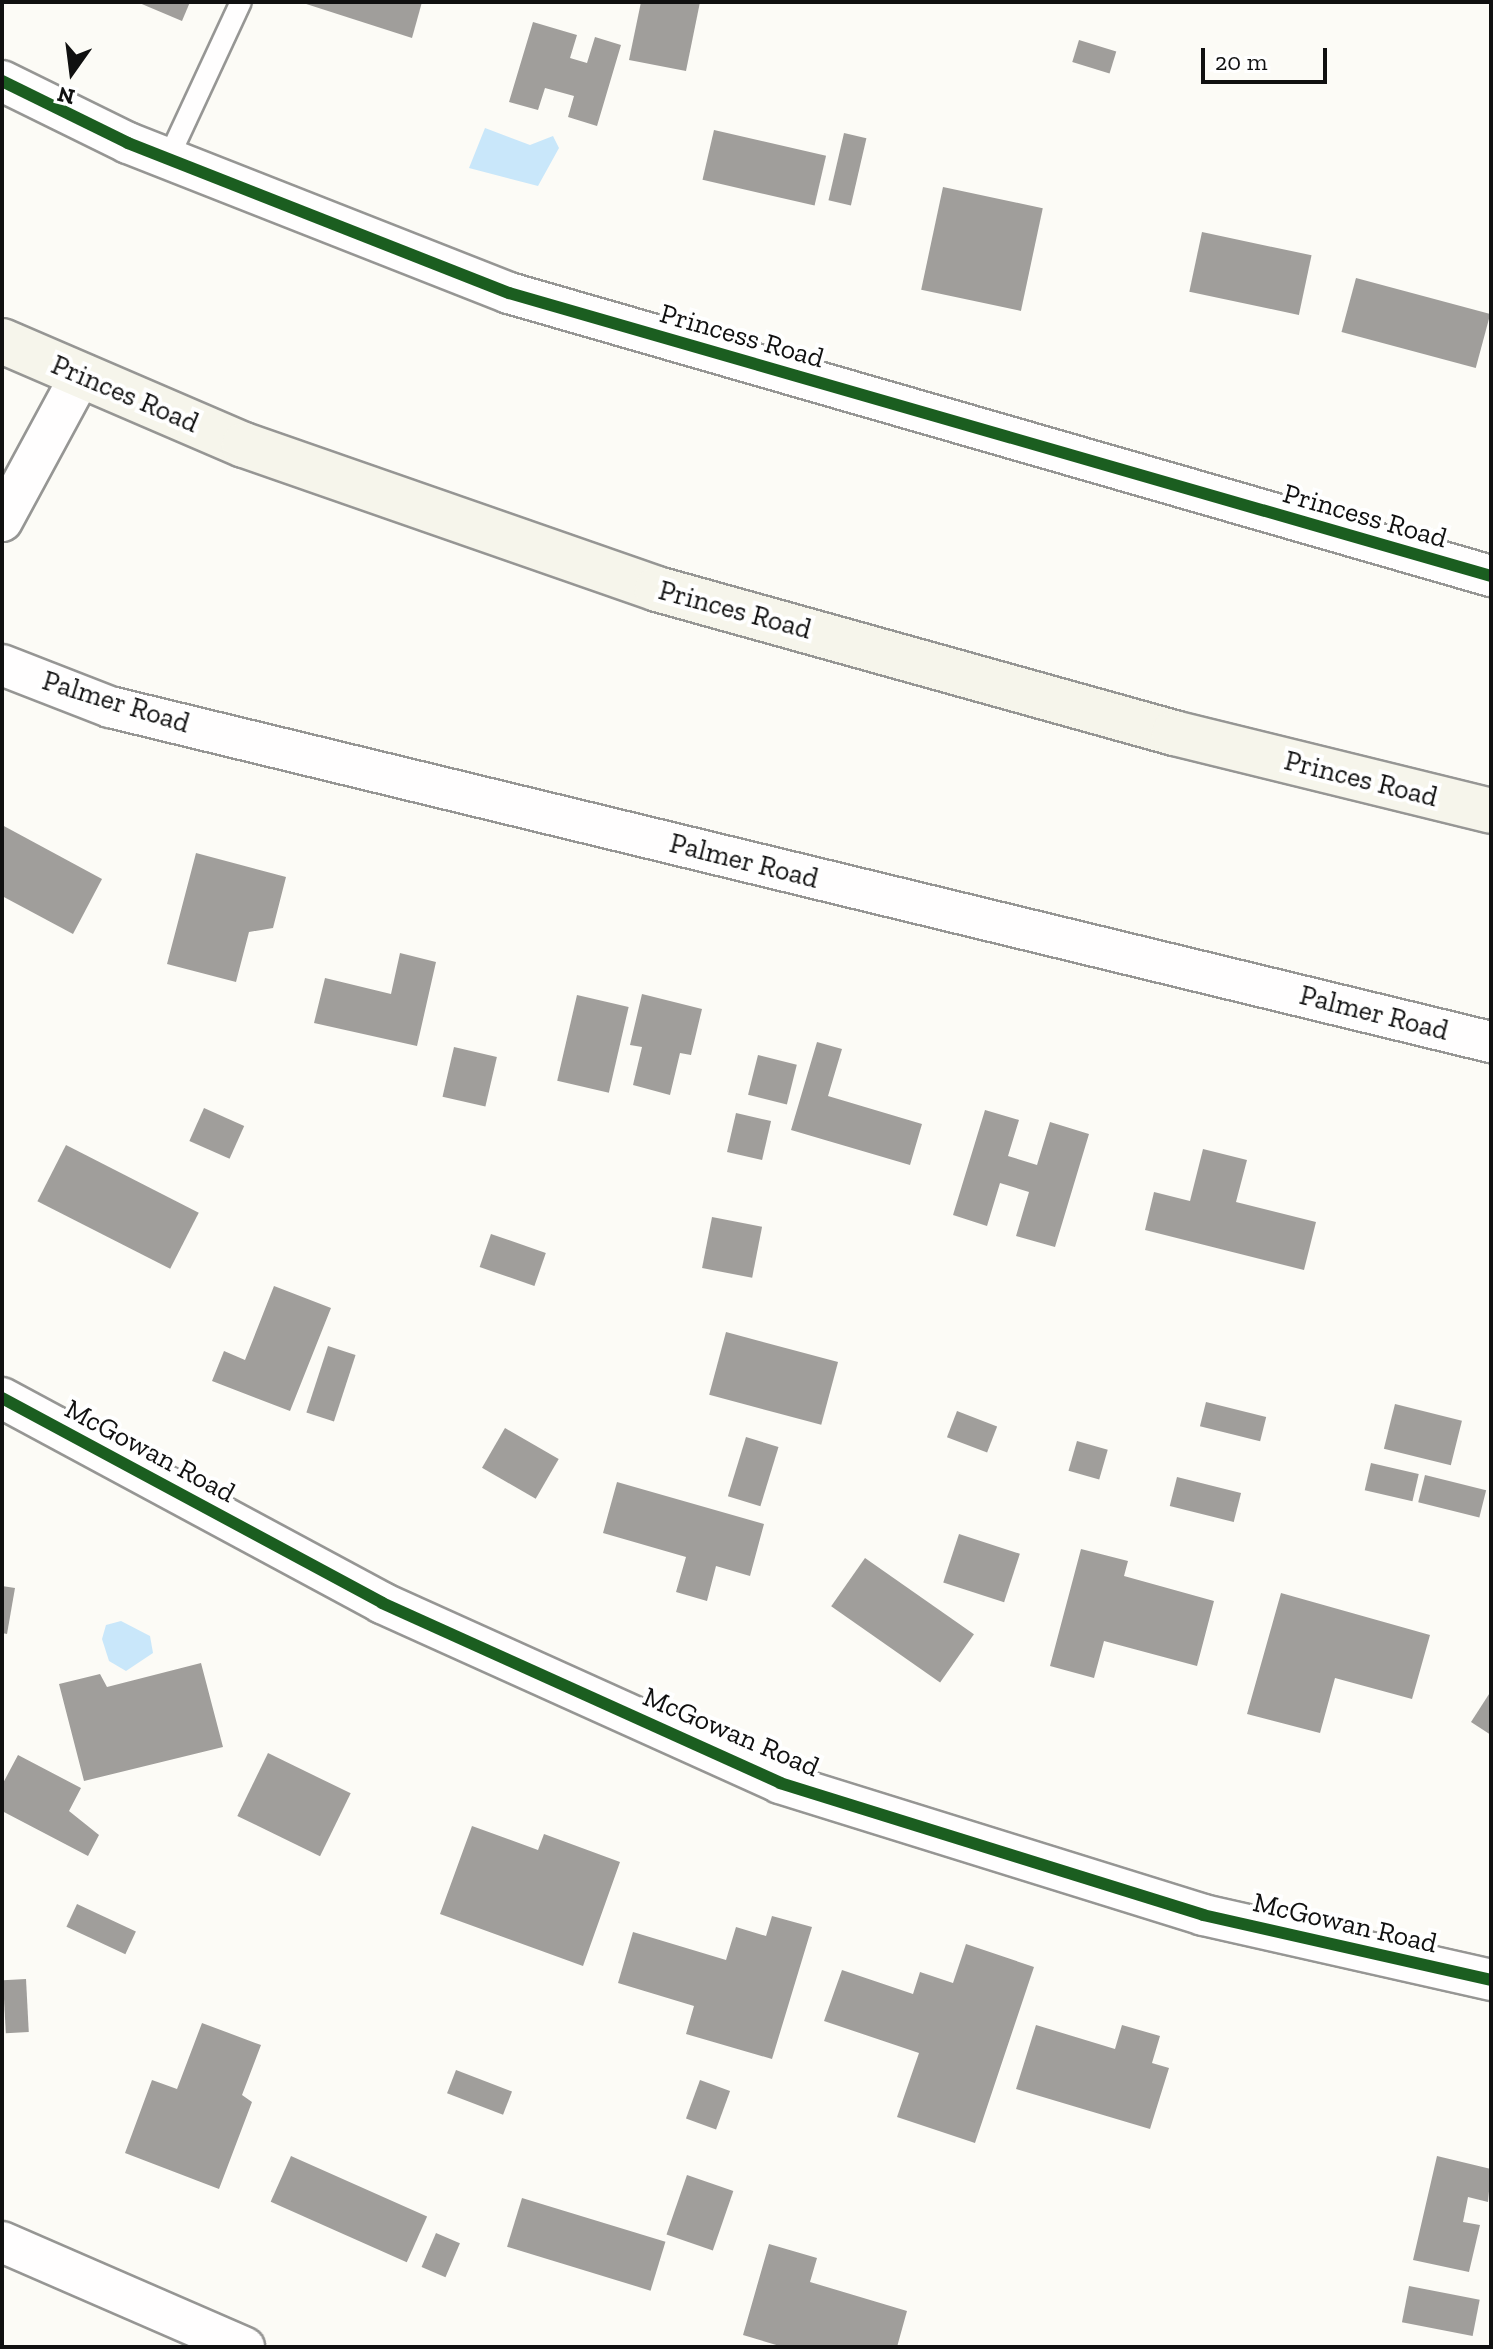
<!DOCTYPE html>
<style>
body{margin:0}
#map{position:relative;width:1493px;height:2349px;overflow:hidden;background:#fcfbf6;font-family:"Zilla Slab",serif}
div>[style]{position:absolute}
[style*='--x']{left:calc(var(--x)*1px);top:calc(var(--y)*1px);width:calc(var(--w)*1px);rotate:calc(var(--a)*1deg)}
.water>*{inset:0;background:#c9e7fa}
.building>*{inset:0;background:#a09e9b;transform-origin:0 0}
.roads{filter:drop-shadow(2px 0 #969694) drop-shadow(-2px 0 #969694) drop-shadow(0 2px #969694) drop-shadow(0 -2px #969694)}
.service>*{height:20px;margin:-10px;padding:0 10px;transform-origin:10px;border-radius:10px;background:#fffefe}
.minor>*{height:40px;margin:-20px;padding:0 20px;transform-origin:20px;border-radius:20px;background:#fffefe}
.secondary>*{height:44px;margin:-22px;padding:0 22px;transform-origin:22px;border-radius:22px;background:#f6f5eb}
.cycleway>*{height:12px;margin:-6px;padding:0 6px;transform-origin:6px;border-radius:6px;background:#1b5e20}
span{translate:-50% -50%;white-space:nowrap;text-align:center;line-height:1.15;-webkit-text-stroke:8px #fff;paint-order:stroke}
.street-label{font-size:28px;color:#101010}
.frame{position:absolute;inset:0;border:4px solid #101010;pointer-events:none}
.north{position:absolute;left:32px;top:32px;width:80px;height:80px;-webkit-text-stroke:6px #fff;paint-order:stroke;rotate:194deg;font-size:22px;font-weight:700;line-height:32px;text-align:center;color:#101010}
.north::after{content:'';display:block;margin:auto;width:28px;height:36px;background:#101010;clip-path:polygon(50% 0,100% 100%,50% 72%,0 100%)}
.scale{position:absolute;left:1201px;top:48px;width:126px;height:36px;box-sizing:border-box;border:4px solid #101010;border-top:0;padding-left:10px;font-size:24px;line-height:28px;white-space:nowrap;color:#101010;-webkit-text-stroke:6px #fff;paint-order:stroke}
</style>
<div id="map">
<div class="water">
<div style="clip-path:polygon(485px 128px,530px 145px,553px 136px,559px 148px,538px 186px,469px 168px)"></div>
<div style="clip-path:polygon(121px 1621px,150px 1636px,153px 1653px,126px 1671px,109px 1661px,102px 1639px,106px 1625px)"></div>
</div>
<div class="building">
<div style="clip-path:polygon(137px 2px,190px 2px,182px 21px)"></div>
<div style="clip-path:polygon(300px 2px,422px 2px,412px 38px)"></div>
<div style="clip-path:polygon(641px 2px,700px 2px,686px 71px,629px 60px)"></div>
<div style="clip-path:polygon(533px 22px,577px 35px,570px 58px,587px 63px,595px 37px,621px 45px,597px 126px,568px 117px,574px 96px,545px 88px,538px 110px,509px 102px)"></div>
<div style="left:1079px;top:40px;width:39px;height:23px;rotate:17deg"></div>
<div style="left:714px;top:130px;width:115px;height:51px;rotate:13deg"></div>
<div style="left:844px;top:133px;width:23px;height:69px;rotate:13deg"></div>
<div style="left:943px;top:187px;width:102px;height:105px;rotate:12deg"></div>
<div style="left:1202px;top:232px;width:112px;height:61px;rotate:12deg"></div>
<div style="left:1356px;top:278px;width:139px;height:56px;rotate:15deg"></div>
<div style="clip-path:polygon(2px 825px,102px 879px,73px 934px,2px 896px)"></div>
<div style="clip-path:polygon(196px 853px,286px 877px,273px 928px,249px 932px,236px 982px,167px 964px)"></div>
<div style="clip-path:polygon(400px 953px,436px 962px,417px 1046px,314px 1023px,325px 978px,391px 994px)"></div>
<div style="clip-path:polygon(642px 994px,702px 1009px,691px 1055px,680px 1053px,670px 1095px,633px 1085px,642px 1047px,630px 1045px)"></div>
<div style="left:577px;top:995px;width:53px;height:88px;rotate:13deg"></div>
<div style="clip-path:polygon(817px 1042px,842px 1049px,828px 1096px,922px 1124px,910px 1165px,791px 1130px)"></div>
<div style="left:454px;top:1047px;width:44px;height:51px;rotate:13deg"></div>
<div style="left:758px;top:1055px;width:40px;height:41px;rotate:14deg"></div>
<div style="left:204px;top:1108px;width:44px;height:36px;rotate:24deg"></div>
<div style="clip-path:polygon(985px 1110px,1019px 1120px,1008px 1156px,1037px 1165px,1050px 1122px,1089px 1134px,1055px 1247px,1016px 1236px,1029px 1192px,1000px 1183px,987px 1226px,953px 1215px)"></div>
<div style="left:736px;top:1113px;width:36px;height:40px;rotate:13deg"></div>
<div style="left:66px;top:1145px;width:149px;height:63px;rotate:27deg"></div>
<div style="clip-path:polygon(1203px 1149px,1247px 1160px,1236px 1202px,1316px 1222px,1304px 1270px,1145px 1230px,1154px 1192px,1190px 1201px)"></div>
<div style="left:712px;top:1217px;width:51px;height:52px;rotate:11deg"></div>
<div style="left:491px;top:1234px;width:58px;height:35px;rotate:19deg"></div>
<div style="clip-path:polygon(274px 1286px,331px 1308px,290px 1411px,212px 1381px,224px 1351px,245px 1360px)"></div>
<div style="left:726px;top:1332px;width:116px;height:65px;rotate:15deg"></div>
<div style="left:328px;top:1346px;width:29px;height:70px;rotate:18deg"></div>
<div style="left:1206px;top:1402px;width:62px;height:25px;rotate:14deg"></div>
<div style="left:1395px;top:1404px;width:69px;height:46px;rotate:14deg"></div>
<div style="left:957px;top:1411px;width:43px;height:28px;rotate:21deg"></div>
<div style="left:505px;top:1428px;width:62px;height:46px;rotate:30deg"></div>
<div style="left:746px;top:1437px;width:34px;height:62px;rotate:17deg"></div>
<div style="left:1077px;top:1441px;width:32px;height:31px;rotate:16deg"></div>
<div style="left:1371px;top:1463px;width:49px;height:28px;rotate:13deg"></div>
<div style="left:1425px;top:1475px;width:63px;height:28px;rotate:14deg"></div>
<div style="left:1177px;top:1477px;width:66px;height:30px;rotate:14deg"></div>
<div style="clip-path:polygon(617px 1482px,764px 1524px,750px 1576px,716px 1566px,707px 1601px,676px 1592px,686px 1557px,603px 1533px)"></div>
<div style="left:959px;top:1534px;width:64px;height:51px;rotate:18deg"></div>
<div style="clip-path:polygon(1081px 1549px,1128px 1561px,1124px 1576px,1214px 1601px,1197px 1666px,1104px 1641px,1094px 1678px,1050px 1666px)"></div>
<div style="left:865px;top:1558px;width:133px;height:59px;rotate:35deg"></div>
<div style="clip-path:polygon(2px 1586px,15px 1588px,7px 1634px,2px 1633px)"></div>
<div style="clip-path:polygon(1281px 1593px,1430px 1635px,1412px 1699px,1335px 1678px,1320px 1733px,1247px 1714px)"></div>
<div style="clip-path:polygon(201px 1663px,223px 1747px,84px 1781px,59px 1684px,100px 1674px,107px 1687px)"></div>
<div style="clip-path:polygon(1491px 1691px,1491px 1735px,1471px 1722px)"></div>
<div style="left:268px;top:1753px;width:92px;height:70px;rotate:26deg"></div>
<div style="clip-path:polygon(18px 1755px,81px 1788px,69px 1811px,99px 1835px,88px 1856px,2px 1811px,2px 1785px)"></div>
<div style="clip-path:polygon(472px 1826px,538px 1850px,544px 1834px,620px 1862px,583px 1966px,440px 1914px)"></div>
<div style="left:77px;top:1904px;width:65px;height:25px;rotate:25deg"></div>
<div style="clip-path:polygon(772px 1916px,812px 1927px,772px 2059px,686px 2034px,694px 2006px,618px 1983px,633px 1932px,726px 1960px,736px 1927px,766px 1936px)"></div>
<div style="clip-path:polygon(966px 1944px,1034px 1967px,975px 2143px,897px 2117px,919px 2053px,824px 2021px,842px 1970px,913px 1994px,920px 1972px,953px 1983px)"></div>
<div style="left:26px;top:1979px;width:53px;height:23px;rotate:87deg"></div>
<div style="clip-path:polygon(202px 2023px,261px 2045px,242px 2095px,252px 2102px,219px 2189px,125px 2153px,152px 2080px,177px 2089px)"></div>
<div style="clip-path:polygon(1036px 2025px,1115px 2049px,1122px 2025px,1160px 2036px,1152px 2063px,1169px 2068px,1150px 2129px,1016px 2089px)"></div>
<div style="left:456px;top:2070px;width:60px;height:25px;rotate:21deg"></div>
<div style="left:700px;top:2080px;width:32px;height:41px;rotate:20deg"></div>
<div style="left:291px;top:2156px;width:149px;height:50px;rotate:24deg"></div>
<div style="clip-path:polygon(1437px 2156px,1491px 2169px,1488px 2202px,1468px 2197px,1463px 2222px,1480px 2225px,1469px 2272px,1413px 2260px)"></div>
<div style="left:687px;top:2175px;width:49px;height:63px;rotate:19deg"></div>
<div style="left:522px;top:2198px;width:150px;height:51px;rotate:17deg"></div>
<div style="left:436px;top:2233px;width:26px;height:37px;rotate:23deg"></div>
<div style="clip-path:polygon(769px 2244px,817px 2258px,810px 2282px,907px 2311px,897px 2347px,783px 2347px,743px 2335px)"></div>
<div style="left:1409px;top:2286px;width:72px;height:37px;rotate:11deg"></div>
</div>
<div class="roads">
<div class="service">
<div style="--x:168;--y:159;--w:173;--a:-65.1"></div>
</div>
<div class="minor">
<div style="--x:2;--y:81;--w:140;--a:26.2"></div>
<div style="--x:128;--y:143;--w:409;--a:21.5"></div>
<div style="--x:509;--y:293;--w:1022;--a:16.08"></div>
<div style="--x:2;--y:521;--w:164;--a:-61.6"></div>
<div style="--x:2;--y:665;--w:116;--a:21.3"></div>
<div style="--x:110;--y:707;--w:1421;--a:13.64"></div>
<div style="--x:2;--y:1398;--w:432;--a:28.3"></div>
<div style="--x:382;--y:1603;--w:437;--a:24.3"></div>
<div style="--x:780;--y:1783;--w:443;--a:17.3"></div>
<div style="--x:1203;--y:1915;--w:295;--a:12.7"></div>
<div style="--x:2;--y:2242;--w:264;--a:23.5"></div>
</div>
<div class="secondary">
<div style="--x:2;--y:341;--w:263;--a:23.3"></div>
<div style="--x:244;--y:445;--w:437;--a:19.2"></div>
<div style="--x:657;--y:589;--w:537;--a:15.56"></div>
<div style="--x:1174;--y:733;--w:326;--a:13.8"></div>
</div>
</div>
<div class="cycleway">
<div style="--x:2;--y:81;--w:140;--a:26.2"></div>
<div style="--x:128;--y:143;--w:409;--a:21.5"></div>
<div style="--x:509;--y:293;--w:1022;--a:16.08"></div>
<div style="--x:2;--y:1398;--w:432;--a:28.3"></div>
<div style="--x:382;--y:1603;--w:437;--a:24.3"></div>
<div style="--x:780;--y:1783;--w:443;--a:17.3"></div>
<div style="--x:1203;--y:1915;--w:295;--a:12.7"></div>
</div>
<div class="street-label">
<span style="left:742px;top:336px;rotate:16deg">Princess Road</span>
<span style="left:125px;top:394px;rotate:23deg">Princes Road</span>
<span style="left:1365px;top:516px;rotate:16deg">Princess Road</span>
<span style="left:735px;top:610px;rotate:15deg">Princes Road</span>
<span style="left:116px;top:702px;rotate:17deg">Palmer Road</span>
<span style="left:1361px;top:779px;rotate:14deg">Princes Road</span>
<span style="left:744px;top:861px;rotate:14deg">Palmer Road</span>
<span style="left:1374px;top:1013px;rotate:14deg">Palmer Road</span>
<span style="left:150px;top:1451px;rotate:28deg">McGowan Road</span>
<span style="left:731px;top:1732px;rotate:23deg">McGowan Road</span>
<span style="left:1345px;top:1923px;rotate:13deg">McGowan Road</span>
</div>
<div class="frame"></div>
<div class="north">N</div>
<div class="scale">20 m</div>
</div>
